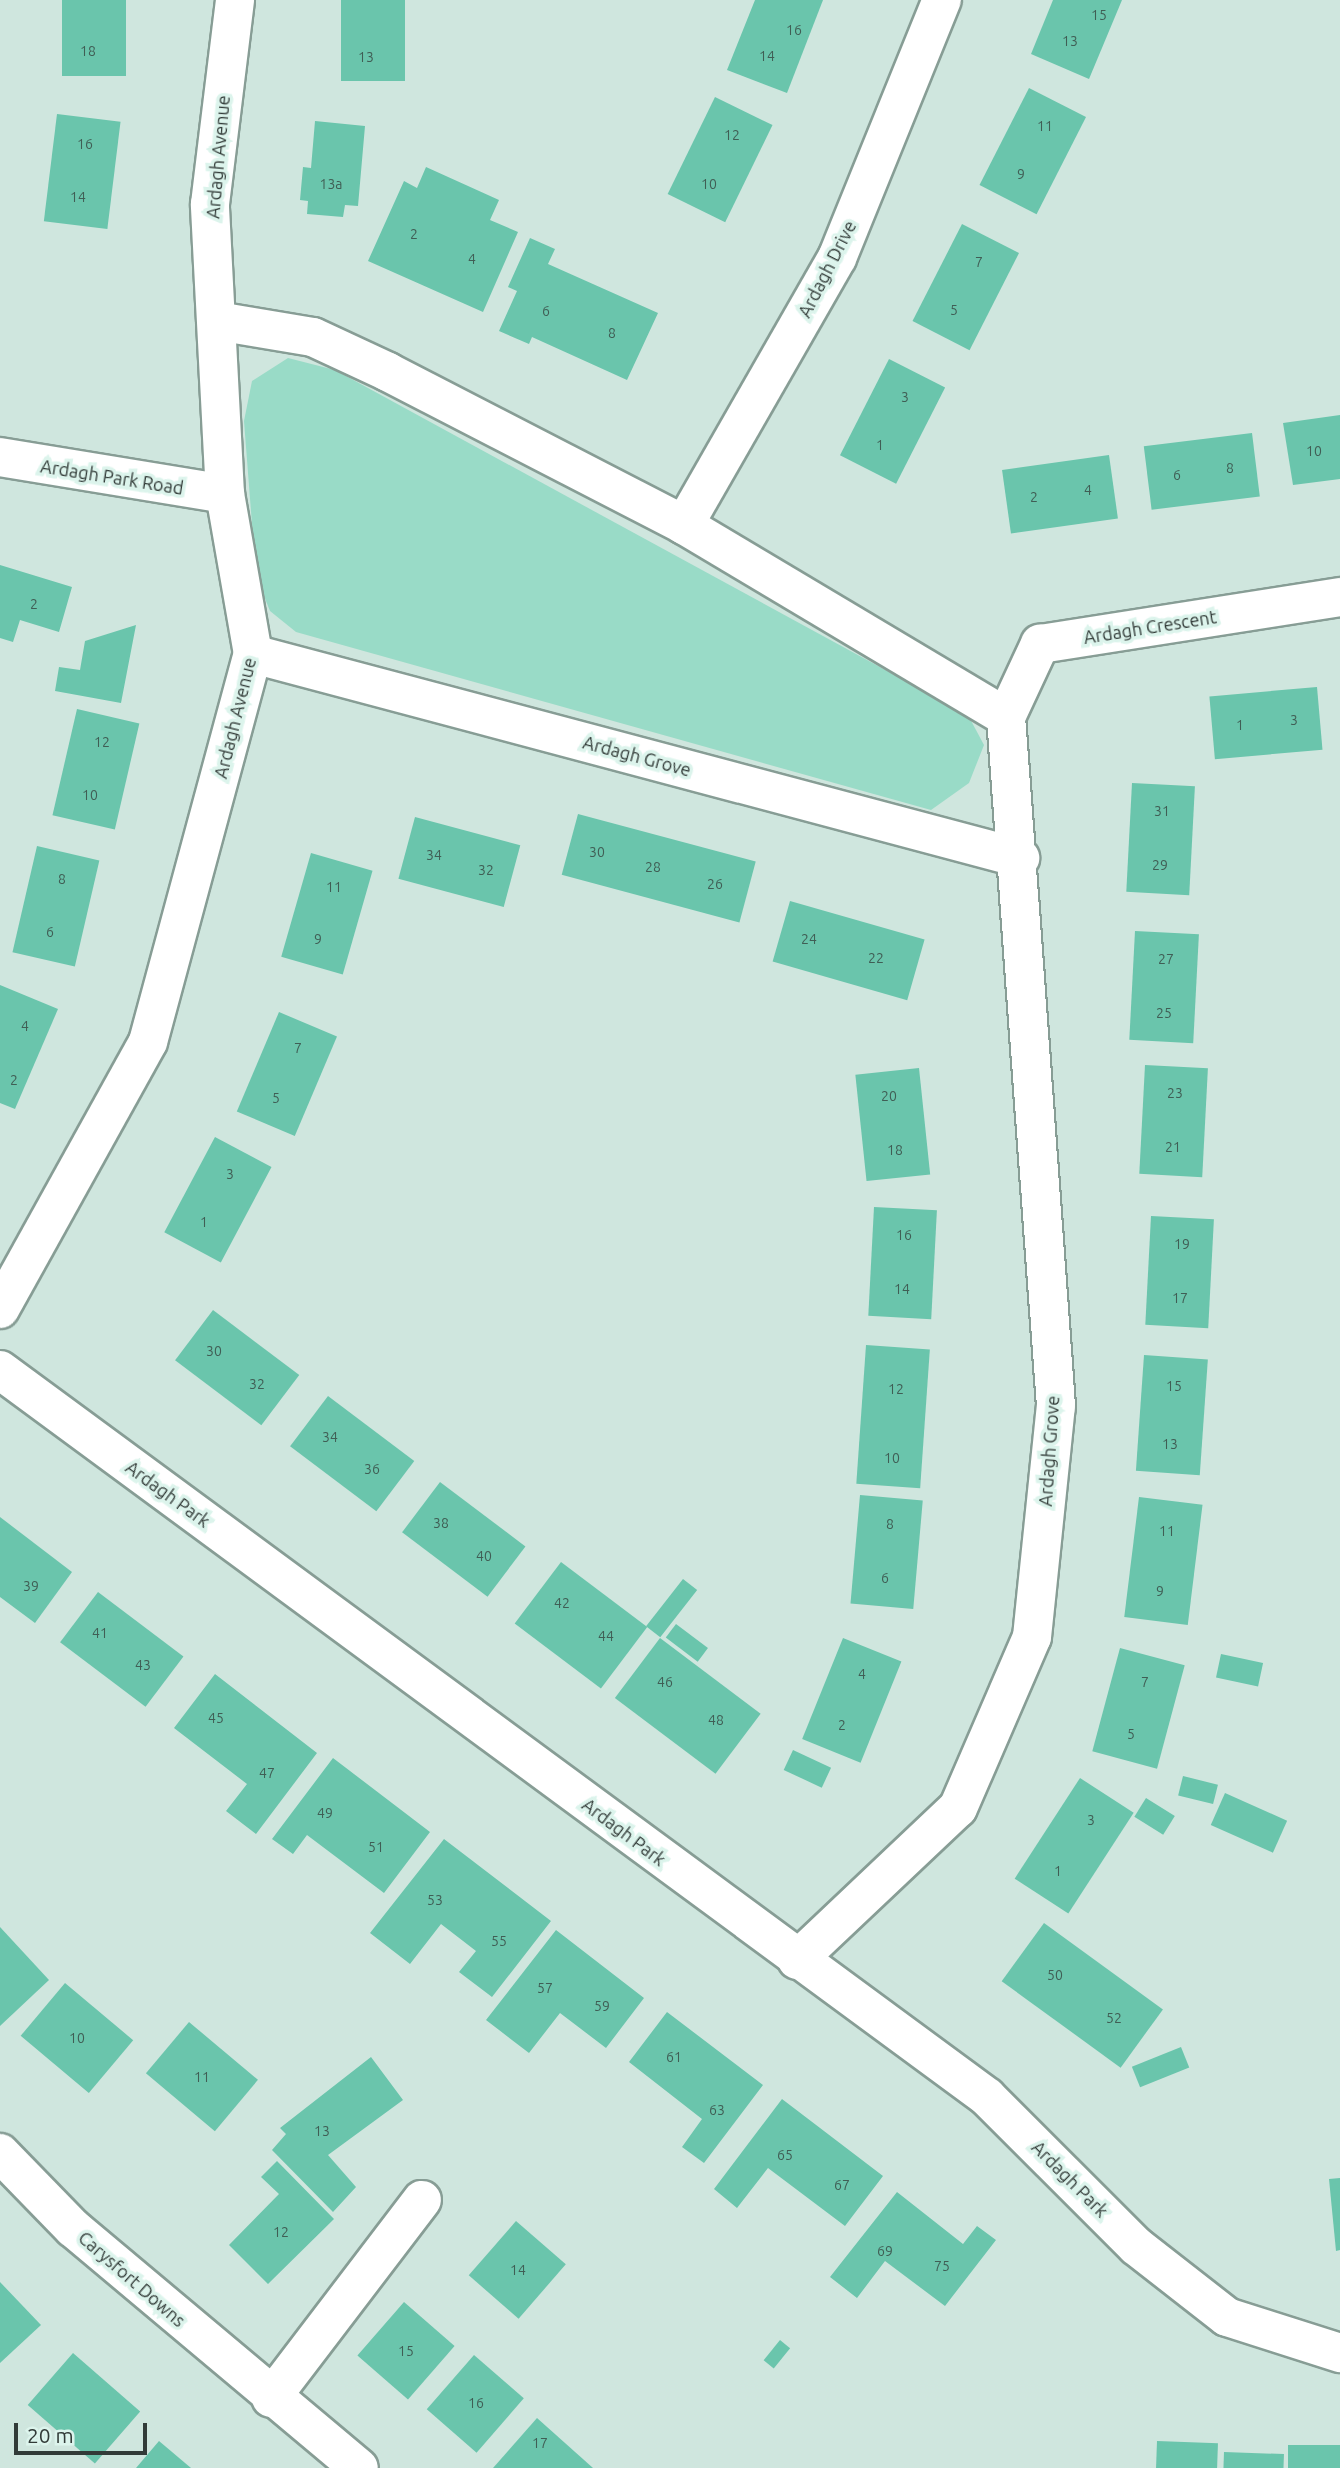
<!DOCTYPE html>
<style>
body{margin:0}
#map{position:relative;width:1340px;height:2468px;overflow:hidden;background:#cfe6de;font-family:Ubuntu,sans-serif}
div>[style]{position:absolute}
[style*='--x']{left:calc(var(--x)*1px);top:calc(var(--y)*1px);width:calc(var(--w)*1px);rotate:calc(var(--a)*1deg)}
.green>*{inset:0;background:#99dbc7}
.building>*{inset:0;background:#6ac5ac;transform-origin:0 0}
.roads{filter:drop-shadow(2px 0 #879d95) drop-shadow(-2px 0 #879d95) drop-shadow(0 2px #879d95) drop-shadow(0 -2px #879d95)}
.minor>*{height:38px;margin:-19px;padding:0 19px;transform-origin:19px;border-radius:19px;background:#fff}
span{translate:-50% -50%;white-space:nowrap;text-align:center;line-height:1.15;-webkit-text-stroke:7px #dcf4ec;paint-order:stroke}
.number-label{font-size:14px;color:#405e55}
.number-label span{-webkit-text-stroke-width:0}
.street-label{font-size:18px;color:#323b38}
.scale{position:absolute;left:14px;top:2423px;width:133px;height:32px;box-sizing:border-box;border:4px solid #323b38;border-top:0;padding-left:9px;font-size:21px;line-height:24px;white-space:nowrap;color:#323b38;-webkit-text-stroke:5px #dcf4ec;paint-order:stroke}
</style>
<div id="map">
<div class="green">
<div style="clip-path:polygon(288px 358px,335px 370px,968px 715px,984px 745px,969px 783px,931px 810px,296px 632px,270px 611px,256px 576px,244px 421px,252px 381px)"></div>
</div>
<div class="building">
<div style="left:62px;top:0;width:64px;height:76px"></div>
<div style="left:341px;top:0;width:64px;height:81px"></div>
<div style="clip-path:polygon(755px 0,823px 0,787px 93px,727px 70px)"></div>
<div style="clip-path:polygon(1053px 0,1122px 0,1089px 79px,1031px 54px)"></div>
<div style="left:1029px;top:88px;width:64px;height:109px;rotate:27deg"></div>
<div style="left:715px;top:97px;width:64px;height:108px;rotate:26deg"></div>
<div style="left:57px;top:114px;width:64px;height:108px;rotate:7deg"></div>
<div style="clip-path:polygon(315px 121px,365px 126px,358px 206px,345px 205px,343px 217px,307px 214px,308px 201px,300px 200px,303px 167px,311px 168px)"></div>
<div style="clip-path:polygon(426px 167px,499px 200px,490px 220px,518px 232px,483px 312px,368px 261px,404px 181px,417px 188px)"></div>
<div style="left:962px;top:224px;width:64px;height:109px;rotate:27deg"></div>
<div style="clip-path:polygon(530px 238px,555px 249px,548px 264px,658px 313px,627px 380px,532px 337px,529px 344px,499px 331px,517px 291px,508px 287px)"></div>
<div style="left:889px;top:359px;width:63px;height:108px;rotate:27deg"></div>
<div style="clip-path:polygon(1340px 415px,1340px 479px,1293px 485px,1283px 423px)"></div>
<div style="left:1252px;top:433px;width:64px;height:109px;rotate:83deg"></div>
<div style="left:1109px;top:455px;width:64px;height:108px;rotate:82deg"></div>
<div style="clip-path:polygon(0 565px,72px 587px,59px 632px,20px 620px,13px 642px,0 638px)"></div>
<div style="clip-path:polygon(136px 625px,121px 703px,55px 691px,59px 667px,80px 670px,85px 641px)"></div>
<div style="left:1317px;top:687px;width:63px;height:108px;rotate:85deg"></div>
<div style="left:77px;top:709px;width:64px;height:109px;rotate:13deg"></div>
<div style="left:1132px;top:783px;width:63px;height:109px;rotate:3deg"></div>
<div style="left:578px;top:814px;width:184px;height:63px;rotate:15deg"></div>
<div style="left:415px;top:817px;width:109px;height:64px;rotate:15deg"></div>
<div style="left:37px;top:846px;width:64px;height:109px;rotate:13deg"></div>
<div style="left:311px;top:853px;width:64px;height:108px;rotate:16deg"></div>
<div style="left:790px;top:901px;width:140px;height:63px;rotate:16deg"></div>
<div style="left:1135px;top:931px;width:64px;height:109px;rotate:3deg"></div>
<div style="clip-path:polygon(0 985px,58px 1009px,15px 1109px,0 1103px)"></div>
<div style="left:279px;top:1012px;width:63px;height:108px;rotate:23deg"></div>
<div style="left:1145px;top:1065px;width:63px;height:109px;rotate:3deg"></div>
<div style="left:919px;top:1068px;width:107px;height:64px;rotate:84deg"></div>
<div style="left:215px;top:1137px;width:64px;height:108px;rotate:28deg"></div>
<div style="left:874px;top:1207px;width:63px;height:109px;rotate:3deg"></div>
<div style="left:1151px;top:1216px;width:63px;height:109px;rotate:3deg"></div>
<div style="left:213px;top:1310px;width:108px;height:63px;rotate:37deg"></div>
<div style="left:866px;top:1345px;width:64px;height:139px;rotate:4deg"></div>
<div style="left:1144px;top:1355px;width:64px;height:116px;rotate:4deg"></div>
<div style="left:328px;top:1396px;width:108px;height:63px;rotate:37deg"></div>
<div style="left:440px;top:1482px;width:107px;height:63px;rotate:37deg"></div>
<div style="left:860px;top:1495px;width:63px;height:109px;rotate:5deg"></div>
<div style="left:1139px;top:1497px;width:64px;height:121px;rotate:7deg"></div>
<div style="clip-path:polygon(0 1517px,72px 1572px,35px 1623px,0 1597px)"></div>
<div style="left:561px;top:1562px;width:108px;height:77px;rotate:37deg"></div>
<div style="left:683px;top:1579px;width:18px;height:60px;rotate:38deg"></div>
<div style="left:98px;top:1592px;width:107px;height:63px;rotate:37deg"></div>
<div style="left:676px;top:1624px;width:40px;height:17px;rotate:37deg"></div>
<div style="left:660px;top:1638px;width:126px;height:75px;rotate:37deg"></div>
<div style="left:843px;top:1638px;width:63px;height:109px;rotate:22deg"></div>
<div style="left:1120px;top:1648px;width:67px;height:107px;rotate:15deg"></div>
<div style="left:1221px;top:1654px;width:43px;height:24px;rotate:12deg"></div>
<div style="clip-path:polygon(215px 1674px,317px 1753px,256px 1834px,226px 1811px,247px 1784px,174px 1728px)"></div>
<div style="left:793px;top:1750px;width:42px;height:22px;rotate:25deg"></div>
<div style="clip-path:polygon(333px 1758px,430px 1832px,384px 1893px,307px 1835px,293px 1854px,272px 1839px)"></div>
<div style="left:1183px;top:1776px;width:36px;height:20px;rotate:14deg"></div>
<div style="left:1080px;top:1778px;width:64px;height:120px;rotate:33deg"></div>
<div style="left:1225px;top:1793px;width:68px;height:35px;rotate:24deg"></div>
<div style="left:1146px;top:1798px;width:34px;height:22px;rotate:32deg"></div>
<div style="clip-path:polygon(444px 1839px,551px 1921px,492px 1997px,459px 1972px,476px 1951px,441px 1924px,410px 1964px,370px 1933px)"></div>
<div style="left:1044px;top:1923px;width:147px;height:72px;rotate:36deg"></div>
<div style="clip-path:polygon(0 1927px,49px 1980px,0 2026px)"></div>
<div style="clip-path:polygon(556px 1930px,644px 1998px,606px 2048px,560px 2013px,529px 2053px,486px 2020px)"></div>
<div style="left:65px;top:1983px;width:89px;height:69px;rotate:40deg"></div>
<div style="clip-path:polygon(667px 2012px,763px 2085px,704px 2163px,682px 2147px,702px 2119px,629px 2062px)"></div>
<div style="left:189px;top:2022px;width:90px;height:67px;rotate:40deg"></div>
<div style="left:1181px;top:2047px;width:22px;height:53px;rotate:68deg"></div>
<div style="clip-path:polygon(371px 2057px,403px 2100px,328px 2155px,356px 2187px,333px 2212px,272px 2150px,286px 2134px,280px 2128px)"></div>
<div style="clip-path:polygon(782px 2099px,883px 2176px,845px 2226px,768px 2168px,737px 2208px,714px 2189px)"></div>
<div style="clip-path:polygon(277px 2161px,334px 2219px,268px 2284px,229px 2245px,279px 2194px,261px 2177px)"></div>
<div style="clip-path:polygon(1340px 2178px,1340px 2250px,1336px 2251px,1329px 2179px)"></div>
<div style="clip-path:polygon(897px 2192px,963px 2244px,977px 2226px,996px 2240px,945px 2306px,885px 2261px,857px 2298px,830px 2277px)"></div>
<div style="left:516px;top:2221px;width:66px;height:72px;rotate:41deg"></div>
<div style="clip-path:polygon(0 2282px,41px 2325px,0 2363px)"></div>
<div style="left:404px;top:2302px;width:67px;height:71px;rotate:41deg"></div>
<div style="left:780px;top:2340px;width:13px;height:26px;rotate:39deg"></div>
<div style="left:73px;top:2353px;width:89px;height:69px;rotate:41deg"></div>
<div style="left:474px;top:2355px;width:66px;height:72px;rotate:41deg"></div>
<div style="clip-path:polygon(537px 2418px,593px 2468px,493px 2468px)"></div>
<div style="clip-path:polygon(159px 2441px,191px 2468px,136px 2468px)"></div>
<div style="left:1157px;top:2441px;width:61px;height:27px;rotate:2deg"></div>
<div style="left:1340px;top:2445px;width:23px;height:52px;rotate:90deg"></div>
<div style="left:1224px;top:2452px;width:60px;height:16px;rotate:2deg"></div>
</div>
<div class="roads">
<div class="minor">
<div style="--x:217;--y:321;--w:97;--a:9.5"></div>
<div style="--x:313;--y:337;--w:83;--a:25"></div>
<div style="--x:388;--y:372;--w:333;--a:27.3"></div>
<div style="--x:684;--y:525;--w:375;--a:30.8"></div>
<div style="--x:0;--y:457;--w:228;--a:9.3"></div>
<div style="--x:684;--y:525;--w:308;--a:-60.2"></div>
<div style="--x:837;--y:258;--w:279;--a:-67.9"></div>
<div style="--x:253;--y:654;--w:794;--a:14.89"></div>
<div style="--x:1006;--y:717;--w:81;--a:-65"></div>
<div style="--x:1040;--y:644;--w:304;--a:-8.9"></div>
<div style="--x:0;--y:1309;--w:305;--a:-61"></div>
<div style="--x:148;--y:1042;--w:402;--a:-74.9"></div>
<div style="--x:253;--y:654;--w:162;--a:-99.9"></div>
<div style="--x:225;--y:494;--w:290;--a:-93"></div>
<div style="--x:210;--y:204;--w:206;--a:-83"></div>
<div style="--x:0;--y:1370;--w:1226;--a:36.37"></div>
<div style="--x:987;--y:2097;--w:211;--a:45"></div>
<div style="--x:1136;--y:2246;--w:115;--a:38"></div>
<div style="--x:1227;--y:2317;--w:119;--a:17.7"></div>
<div style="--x:797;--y:1960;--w:221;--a:-43.4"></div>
<div style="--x:958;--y:1808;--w:186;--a:-66.6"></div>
<div style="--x:1032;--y:1637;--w:232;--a:-84.1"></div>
<div style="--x:1056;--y:1406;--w:691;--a:-94.15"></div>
<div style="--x:0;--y:2153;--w:105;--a:45.8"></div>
<div style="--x:73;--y:2228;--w:373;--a:40"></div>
<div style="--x:271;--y:2398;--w:249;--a:-52.7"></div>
</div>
</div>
<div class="number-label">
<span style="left:1099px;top:15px">15</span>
<span style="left:794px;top:30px">16</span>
<span style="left:1070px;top:41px">13</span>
<span style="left:88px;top:51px">18</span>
<span style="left:767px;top:56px">14</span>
<span style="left:366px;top:57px">13</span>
<span style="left:1045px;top:126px">11</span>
<span style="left:732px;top:135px">12</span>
<span style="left:85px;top:144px">16</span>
<span style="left:1021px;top:174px">9</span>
<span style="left:331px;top:184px">13a</span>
<span style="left:709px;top:184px">10</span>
<span style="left:78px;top:197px">14</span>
<span style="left:414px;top:234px">2</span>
<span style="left:472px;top:259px">4</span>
<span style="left:979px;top:262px">7</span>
<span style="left:954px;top:310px">5</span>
<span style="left:546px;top:311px">6</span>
<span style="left:612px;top:333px">8</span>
<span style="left:905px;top:397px">3</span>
<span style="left:880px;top:445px">1</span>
<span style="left:1314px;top:451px">10</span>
<span style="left:1230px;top:468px">8</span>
<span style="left:1177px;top:475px">6</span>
<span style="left:1088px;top:490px">4</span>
<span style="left:1034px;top:497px">2</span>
<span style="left:34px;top:604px">2</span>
<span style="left:1294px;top:720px">3</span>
<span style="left:1240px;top:725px">1</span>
<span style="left:102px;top:742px">12</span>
<span style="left:90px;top:795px">10</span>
<span style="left:1162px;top:811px">31</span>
<span style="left:597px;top:852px">30</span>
<span style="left:434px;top:855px">34</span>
<span style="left:1160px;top:865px">29</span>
<span style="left:653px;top:867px">28</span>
<span style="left:486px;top:870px">32</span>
<span style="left:62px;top:879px">8</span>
<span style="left:715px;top:884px">26</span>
<span style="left:334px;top:887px">11</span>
<span style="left:50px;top:932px">6</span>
<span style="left:318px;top:939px">9</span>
<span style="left:809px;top:939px">24</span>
<span style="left:876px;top:958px">22</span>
<span style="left:1166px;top:959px">27</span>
<span style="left:1164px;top:1013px">25</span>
<span style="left:25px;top:1026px">4</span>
<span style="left:298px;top:1048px">7</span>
<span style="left:14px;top:1080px">2</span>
<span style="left:1175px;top:1093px">23</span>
<span style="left:889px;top:1096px">20</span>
<span style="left:276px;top:1098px">5</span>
<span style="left:1173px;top:1147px">21</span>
<span style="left:895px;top:1150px">18</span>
<span style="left:230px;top:1174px">3</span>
<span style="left:204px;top:1222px">1</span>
<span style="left:904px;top:1235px">16</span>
<span style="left:1182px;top:1244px">19</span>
<span style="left:902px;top:1289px">14</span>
<span style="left:1180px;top:1298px">17</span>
<span style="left:214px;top:1351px">30</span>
<span style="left:257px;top:1384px">32</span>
<span style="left:1174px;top:1386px">15</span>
<span style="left:896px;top:1389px">12</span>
<span style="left:330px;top:1437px">34</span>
<span style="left:1170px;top:1444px">13</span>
<span style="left:892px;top:1458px">10</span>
<span style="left:372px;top:1469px">36</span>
<span style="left:441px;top:1523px">38</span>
<span style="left:890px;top:1524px">8</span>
<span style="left:1167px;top:1531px">11</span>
<span style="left:484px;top:1556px">40</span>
<span style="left:885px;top:1578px">6</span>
<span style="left:31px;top:1586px">39</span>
<span style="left:1160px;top:1591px">9</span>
<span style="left:562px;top:1603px">42</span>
<span style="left:100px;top:1633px">41</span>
<span style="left:606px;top:1636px">44</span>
<span style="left:143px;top:1665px">43</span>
<span style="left:862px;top:1674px">4</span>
<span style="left:665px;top:1682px">46</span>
<span style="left:1145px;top:1682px">7</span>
<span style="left:216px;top:1718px">45</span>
<span style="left:716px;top:1720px">48</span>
<span style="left:842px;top:1725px">2</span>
<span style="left:1131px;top:1734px">5</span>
<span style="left:267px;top:1773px">47</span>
<span style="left:325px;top:1813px">49</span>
<span style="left:1091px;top:1820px">3</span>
<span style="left:376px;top:1847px">51</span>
<span style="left:1058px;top:1871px">1</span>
<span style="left:435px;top:1900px">53</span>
<span style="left:499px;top:1941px">55</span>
<span style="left:1055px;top:1975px">50</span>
<span style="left:545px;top:1988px">57</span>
<span style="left:602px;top:2006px">59</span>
<span style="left:1114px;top:2018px">52</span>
<span style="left:77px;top:2038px">10</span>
<span style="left:674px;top:2057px">61</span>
<span style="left:202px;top:2077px">11</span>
<span style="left:717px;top:2110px">63</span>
<span style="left:322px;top:2131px">13</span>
<span style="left:785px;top:2155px">65</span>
<span style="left:842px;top:2185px">67</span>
<span style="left:281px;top:2232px">12</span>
<span style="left:885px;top:2251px">69</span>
<span style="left:942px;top:2266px">75</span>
<span style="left:518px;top:2270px">14</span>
<span style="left:406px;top:2351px">15</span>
<span style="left:476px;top:2403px">16</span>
<span style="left:540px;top:2443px">17</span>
</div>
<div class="street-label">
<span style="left:218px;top:157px;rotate:-85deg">Ardagh Avenue</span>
<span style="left:827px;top:269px;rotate:-63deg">Ardagh Drive</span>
<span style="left:112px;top:477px;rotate:9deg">Ardagh Park Road</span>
<span style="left:1150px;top:627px;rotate:-9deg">Ardagh Crescent</span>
<span style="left:235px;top:718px;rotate:-76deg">Ardagh Avenue</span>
<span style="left:637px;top:756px;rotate:15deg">Ardagh Grove</span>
<span style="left:1049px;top:1451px;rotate:-86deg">Ardagh Grove</span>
<span style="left:168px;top:1494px;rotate:36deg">Ardagh Park</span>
<span style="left:624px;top:1832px;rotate:37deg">Ardagh Park</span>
<span style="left:1070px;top:2179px;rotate:45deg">Ardagh Park</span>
<span style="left:132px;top:2279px;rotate:41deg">Carysfort Downs</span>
</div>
<div class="scale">20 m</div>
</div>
